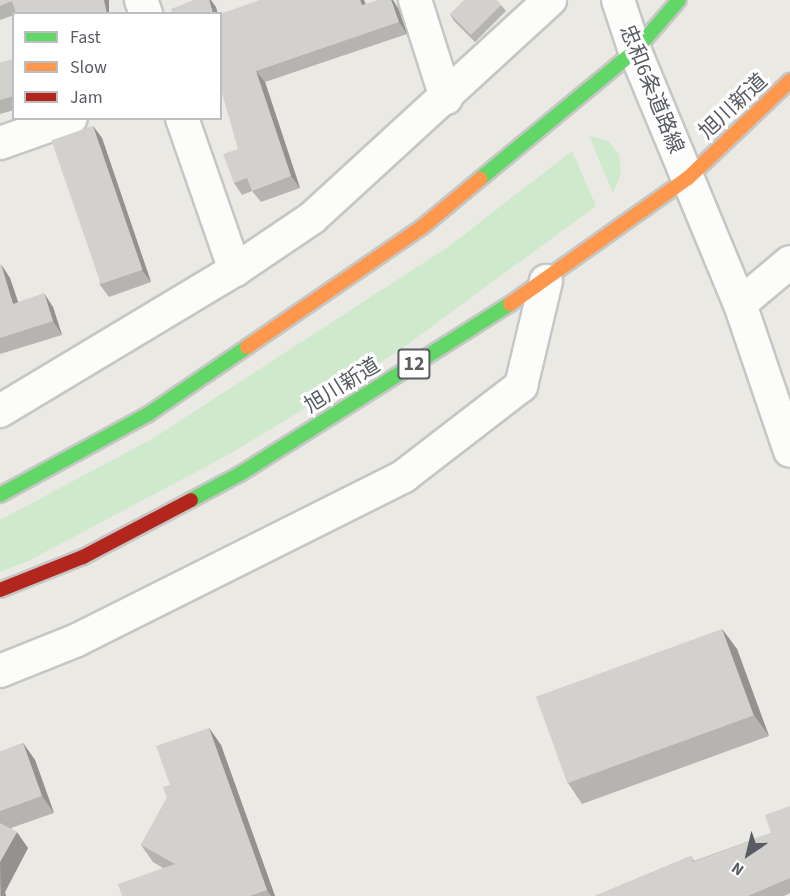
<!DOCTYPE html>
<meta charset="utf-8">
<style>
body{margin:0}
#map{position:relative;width:790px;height:896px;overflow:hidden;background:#eae9e4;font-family:"Source Sans 3","Noto Sans JP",sans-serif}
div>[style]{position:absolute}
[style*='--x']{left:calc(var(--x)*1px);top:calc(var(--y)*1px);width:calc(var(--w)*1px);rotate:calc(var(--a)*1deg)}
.green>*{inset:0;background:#cfe9cc}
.roads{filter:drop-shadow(2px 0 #c6c6c5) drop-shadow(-2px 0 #c6c6c5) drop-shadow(0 2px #c6c6c5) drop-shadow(0 -2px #c6c6c5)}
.street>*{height:32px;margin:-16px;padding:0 16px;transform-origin:16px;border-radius:16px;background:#fcfcfb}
.fast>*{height:14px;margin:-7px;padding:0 7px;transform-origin:7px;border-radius:7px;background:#63d668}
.slow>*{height:14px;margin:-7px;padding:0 7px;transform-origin:7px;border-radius:7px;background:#ff974d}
.jam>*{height:14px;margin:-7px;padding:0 7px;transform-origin:7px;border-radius:7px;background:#b3261e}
.wall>*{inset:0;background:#b5b4b1}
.shaded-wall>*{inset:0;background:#939290;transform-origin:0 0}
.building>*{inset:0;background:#d2d1ce;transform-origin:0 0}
span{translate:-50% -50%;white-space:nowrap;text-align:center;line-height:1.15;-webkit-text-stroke:6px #fff;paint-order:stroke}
.shield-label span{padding:2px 4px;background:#fff;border:2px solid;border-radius:4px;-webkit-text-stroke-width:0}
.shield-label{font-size:20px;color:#595d63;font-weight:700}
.street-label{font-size:21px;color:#595d63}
.legend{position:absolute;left:12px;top:12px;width:210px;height:108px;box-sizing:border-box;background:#fff;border:2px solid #bdbec1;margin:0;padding:8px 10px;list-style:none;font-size:18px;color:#595d63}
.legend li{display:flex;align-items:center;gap:12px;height:30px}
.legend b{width:30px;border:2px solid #bdbec1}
.north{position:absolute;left:718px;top:824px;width:60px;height:60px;-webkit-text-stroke:4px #fff;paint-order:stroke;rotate:215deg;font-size:16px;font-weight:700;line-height:24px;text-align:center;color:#595d63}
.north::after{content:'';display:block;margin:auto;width:21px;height:27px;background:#595d63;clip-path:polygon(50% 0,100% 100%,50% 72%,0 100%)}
</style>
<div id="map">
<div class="green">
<div style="clip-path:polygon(589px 136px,608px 141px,619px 154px,621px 174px,613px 193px)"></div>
<div style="clip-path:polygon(572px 151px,596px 206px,397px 352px,228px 455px,28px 561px,0 572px,0 520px,152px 439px,448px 247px)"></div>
</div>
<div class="roads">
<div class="street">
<div style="--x:141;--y:0;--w:15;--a:70"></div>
<div style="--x:415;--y:0;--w:103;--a:72.4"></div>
<div style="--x:618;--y:0;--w:54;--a:71.6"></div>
<div style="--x:635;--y:51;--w:274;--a:67.5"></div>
<div style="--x:740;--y:304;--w:155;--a:71.2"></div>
<div style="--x:182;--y:118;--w:161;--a:70.8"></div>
<div style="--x:0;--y:143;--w:75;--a:-19.4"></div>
<div style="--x:740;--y:304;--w:65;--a:-40"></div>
<div style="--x:0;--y:411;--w:274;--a:-31"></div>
<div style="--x:235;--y:270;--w:93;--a:-34"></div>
<div style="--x:312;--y:218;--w:323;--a:-42.5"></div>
<div style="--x:0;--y:671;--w:81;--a:-21.8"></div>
<div style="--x:75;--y:641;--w:368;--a:-26.6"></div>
<div style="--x:404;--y:476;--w:148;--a:-37.6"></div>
<div style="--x:521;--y:386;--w:108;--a:-76.6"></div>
</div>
<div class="fast">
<div style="--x:480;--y:179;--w:201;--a:-39.6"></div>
<div style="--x:635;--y:51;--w:67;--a:-49.2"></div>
<div style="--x:0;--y:495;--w:167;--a:-28.6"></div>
<div style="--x:147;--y:415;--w:121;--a:-34.2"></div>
<div style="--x:191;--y:500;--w:55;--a:-28"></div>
<div style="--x:240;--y:474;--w:319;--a:-32.2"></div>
</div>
<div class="slow">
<div style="--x:510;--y:304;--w:218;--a:-35.3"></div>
<div style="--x:688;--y:178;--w:141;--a:-43.6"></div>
<div style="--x:247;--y:347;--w:211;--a:-34.4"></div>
<div style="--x:421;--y:228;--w:77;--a:-39.7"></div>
</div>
<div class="jam">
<div style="--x:0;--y:590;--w:89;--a:-21.7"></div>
<div style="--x:83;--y:557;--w:122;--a:-27.8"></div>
</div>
</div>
<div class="wall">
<div style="clip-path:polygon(0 0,112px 14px,14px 14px,14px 15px,0 20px)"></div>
<div style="clip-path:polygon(260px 0,364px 0,366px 4px,398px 8px,407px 34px,265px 82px,300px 188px,261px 202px,252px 191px,242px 195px,234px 183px,238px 149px)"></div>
<div style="clip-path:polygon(501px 5px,506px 11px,475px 42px,454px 21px,450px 14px)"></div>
<div style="clip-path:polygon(14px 59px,14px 110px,0 114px,0 63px)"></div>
<div style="clip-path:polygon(93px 126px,102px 138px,151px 282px,109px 297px,100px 285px)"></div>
<div style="clip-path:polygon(0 265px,10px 278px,18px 302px,53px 307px,62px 335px,0 354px)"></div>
<div style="clip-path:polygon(722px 629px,737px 649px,769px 736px,582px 804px,568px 783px)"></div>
<div style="clip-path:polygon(209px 728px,221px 745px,275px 896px,122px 896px,163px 868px,153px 862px,141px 845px,167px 798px,170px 785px)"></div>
<div style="clip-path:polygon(23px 743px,35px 760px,54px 813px,11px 828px,28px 848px,5px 892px,6px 896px,0 896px,0 752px)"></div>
<div style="clip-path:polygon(790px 806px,790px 893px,784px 896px,595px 896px,691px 856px,694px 861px,771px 833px)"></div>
</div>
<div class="shaded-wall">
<div style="left:104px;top:0;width:5px;height:14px"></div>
<div style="clip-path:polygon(209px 0,211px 0,216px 7px,218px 14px,213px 14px)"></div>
<div style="clip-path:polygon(360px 0,364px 0,370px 17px,362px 5px)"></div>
<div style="clip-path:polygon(391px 0,393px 0,398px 8px,407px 34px,399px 22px)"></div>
<div style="clip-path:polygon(256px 71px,265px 82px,300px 188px,291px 176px)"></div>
<div style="clip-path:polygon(93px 126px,102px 138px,151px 282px,142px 270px)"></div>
<div style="clip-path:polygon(1px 264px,10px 278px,23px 317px,13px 304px)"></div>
<div style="clip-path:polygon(44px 293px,53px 307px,62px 335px,53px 321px)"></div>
<div style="clip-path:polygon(722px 629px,737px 649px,769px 736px,754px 715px)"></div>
<div style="clip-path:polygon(209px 728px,221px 745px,275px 896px,271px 896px,267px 890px)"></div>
<div style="clip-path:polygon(23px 743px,35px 760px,54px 813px,42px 796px)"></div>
<div style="clip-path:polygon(17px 832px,28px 848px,5px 892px,6px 896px,1px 896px,0 862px)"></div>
</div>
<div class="building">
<div style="clip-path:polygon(0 0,104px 0,107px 14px,16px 14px,12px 1px,0 6px)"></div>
<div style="clip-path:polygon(194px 0,209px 0,213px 14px,173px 14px,171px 9px)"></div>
<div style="clip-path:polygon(260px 0,360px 0,362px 5px,378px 0,391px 0,399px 22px,256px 71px,291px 176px,252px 191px,247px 178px,234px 183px,223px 154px,238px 149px,220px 86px,220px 14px)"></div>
<div style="clip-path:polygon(464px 0,497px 0,501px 5px,471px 35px,450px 14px)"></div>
<div style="clip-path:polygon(14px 59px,14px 96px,0 100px,0 63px)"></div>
<div style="left:93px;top:126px;width:152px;height:44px;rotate:71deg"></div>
<div style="clip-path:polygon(1px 264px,13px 304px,44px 293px,53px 321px,0 338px,0 265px)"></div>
<div style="left:722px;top:629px;width:92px;height:198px;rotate:70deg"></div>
<div style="clip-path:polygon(209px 728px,267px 890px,250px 896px,122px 896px,118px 884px,175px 864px,141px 845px,167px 798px,163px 787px,170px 785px,156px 746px)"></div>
<div style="clip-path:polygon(23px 743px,42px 796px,0 811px,0 752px)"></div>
<div style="clip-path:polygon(790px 806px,790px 878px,748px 896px,595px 896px,691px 856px,693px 862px,771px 833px,765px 815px)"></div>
<div style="clip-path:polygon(0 823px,17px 832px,0 862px)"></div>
</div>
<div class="shield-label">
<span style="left:414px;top:364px">12</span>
</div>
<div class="street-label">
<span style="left:652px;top:89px;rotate:68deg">忠和6条道路線</span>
<span style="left:733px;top:106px;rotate:-43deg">旭川新道</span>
<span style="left:342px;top:385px;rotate:-32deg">旭川新道</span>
</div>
<ul class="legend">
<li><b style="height:8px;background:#63d668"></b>Fast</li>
<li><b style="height:8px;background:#ff974d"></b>Slow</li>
<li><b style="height:8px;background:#b3261e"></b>Jam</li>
</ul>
<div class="north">N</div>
</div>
